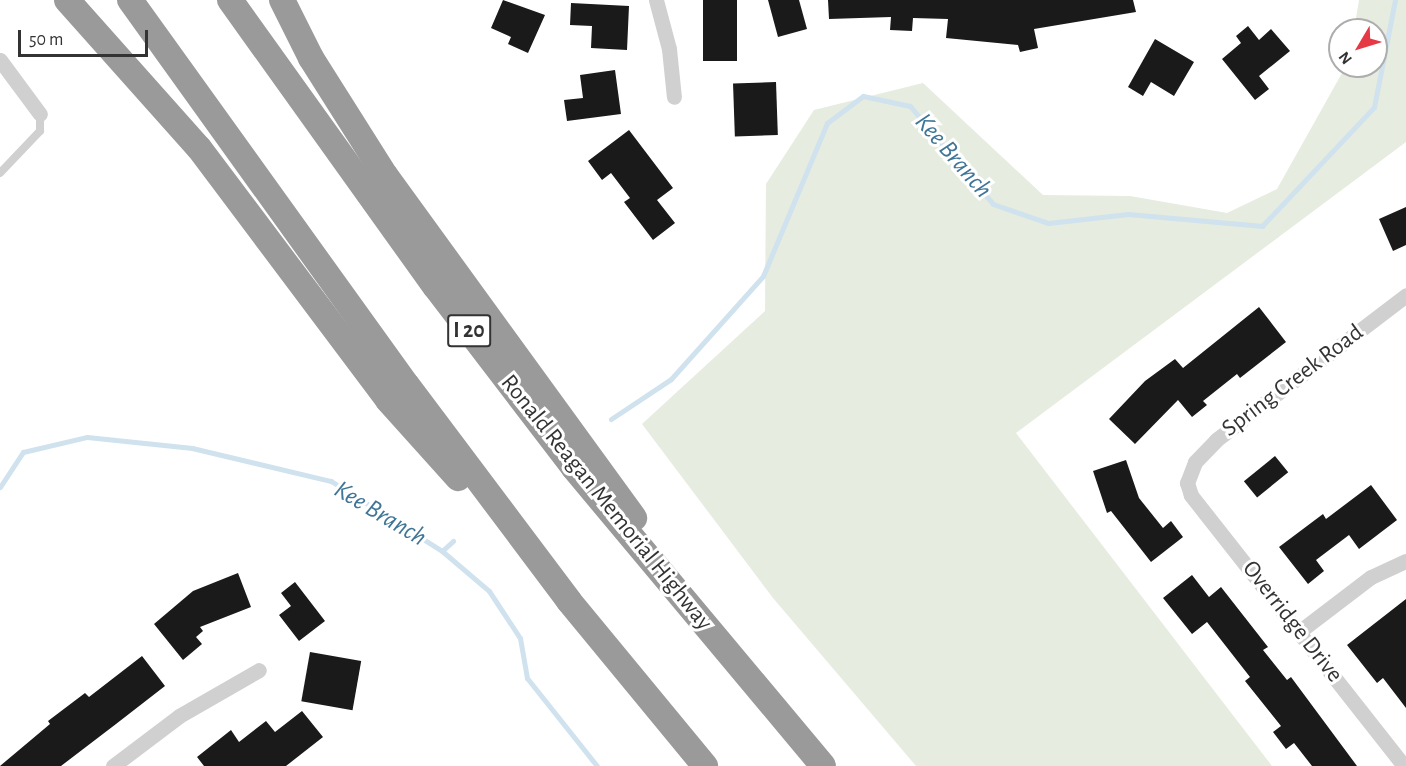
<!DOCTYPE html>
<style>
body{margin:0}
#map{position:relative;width:1406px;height:766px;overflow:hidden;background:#fff;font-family:"Alegreya Sans",sans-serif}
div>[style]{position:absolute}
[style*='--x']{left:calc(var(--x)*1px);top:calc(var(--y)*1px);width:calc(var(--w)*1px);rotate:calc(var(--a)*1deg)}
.green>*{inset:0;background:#e6ecdf}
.stream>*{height:5px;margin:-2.5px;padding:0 2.5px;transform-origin:2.5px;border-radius:2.5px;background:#cfe2ee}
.building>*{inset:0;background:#1a1a1a;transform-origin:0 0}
.service>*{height:8px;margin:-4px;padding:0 4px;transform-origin:4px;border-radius:4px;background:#d0d0d0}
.minor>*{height:15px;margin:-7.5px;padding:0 7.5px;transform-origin:7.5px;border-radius:7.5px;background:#d0d0d0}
.motorway>*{height:26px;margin:-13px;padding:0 13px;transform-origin:13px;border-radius:13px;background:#9a9a9a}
span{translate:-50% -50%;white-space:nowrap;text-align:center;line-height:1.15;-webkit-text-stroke:6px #fff;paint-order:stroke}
.shield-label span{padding:2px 4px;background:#fff;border:2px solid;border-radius:4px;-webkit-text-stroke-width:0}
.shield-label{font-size:22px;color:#333;font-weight:700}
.street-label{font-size:24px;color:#333}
.water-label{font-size:26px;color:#3f7597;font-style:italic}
.north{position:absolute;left:1328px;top:18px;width:60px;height:60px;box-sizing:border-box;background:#fff;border:2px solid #adadad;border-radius:50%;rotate:232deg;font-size:16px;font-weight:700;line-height:24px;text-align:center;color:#333}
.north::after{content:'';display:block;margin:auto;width:21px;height:27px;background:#e63946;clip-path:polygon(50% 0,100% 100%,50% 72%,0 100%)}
.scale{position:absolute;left:18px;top:30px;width:130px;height:27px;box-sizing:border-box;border:3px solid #333;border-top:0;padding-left:8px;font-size:18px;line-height:21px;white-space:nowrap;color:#333;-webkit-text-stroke:4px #fff;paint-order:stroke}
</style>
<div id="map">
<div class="green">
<div style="clip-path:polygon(1359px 0,1406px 0,1406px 142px,1016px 433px,1272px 766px,916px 766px,773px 598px,642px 424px,765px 311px,766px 184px,814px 110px,923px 83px,1043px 195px,1130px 196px,1227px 213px,1277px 189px,1346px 66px,1376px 66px,1376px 30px,1354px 30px)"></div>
</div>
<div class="stream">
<div style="--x:611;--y:419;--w:72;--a:-33.7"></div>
<div style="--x:671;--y:379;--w:138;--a:-48.2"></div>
<div style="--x:763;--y:276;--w:166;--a:-67.3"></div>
<div style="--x:827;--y:123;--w:45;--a:-36.9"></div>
<div style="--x:863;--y:96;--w:48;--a:12"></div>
<div style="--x:910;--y:106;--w:128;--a:49.7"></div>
<div style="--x:993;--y:204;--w:58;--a:19.1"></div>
<div style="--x:1048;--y:223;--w:81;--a:-6.4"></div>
<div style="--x:1128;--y:214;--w:135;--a:5.1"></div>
<div style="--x:1262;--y:226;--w:163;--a:-46.7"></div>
<div style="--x:1374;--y:107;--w:109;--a:-78.9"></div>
<div style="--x:0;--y:487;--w:42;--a:-56.7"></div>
<div style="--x:23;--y:452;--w:66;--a:-13.2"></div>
<div style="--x:87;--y:437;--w:106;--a:6"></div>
<div style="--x:192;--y:448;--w:143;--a:13.4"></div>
<div style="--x:331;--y:481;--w:131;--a:32.2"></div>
<div style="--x:442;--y:551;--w:62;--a:40.4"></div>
<div style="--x:489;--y:591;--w:56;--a:56.6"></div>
<div style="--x:520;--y:638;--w:41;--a:80.1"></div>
<div style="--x:527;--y:678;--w:112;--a:51.5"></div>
<div style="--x:442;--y:551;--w:15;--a:-42"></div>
</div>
<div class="building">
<div style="clip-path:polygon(503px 0,545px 15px,528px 53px,508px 44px,511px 37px,491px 28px)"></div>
<div style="left:703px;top:0;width:34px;height:61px"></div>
<div style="clip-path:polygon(768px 0,799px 0,807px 29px,778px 37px)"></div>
<div style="clip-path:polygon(828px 0,1133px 0,1136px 12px,1034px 29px,1038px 48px,1020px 52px,1018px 45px,946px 38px,948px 19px,913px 18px,912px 31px,890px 30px,891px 17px,829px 19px)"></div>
<div style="clip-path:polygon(571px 3px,629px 6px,627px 50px,591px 48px,592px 26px,570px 25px)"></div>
<div style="clip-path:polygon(1248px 26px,1259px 40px,1271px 29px,1290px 51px,1259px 76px,1269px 89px,1255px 100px,1222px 59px,1241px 43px,1236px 36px)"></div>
<div style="clip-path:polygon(1155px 39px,1194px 62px,1174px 96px,1151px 82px,1143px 96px,1128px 87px)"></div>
<div style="clip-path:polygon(615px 70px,621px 114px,567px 121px,564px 100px,583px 98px,580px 75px)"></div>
<div style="left:776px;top:82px;width:53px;height:43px;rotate:88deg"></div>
<div style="clip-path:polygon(629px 130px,673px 188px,657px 200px,675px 223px,653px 240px,624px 202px,630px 198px,611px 173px,602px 180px,588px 161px)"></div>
<div style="clip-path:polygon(1406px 207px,1406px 245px,1393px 251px,1379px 219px)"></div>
<div style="clip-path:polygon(1259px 307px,1286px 342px,1240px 378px,1237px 374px,1203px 401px,1207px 405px,1192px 417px,1178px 400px,1135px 444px,1109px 419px,1145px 381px,1175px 359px,1183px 368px)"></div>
<div style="left:1275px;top:456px;width:21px;height:40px;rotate:51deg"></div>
<div style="clip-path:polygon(1126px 460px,1139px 498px,1163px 528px,1171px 521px,1183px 537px,1151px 562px,1111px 511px,1107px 513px,1093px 471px)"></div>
<div style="clip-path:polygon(1371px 485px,1397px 520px,1359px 549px,1349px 535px,1316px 560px,1324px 571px,1308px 584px,1279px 547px,1323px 514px,1326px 519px)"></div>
<div style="clip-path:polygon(238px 573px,251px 607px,200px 627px,203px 631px,196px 637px,202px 644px,183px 660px,154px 624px,193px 591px)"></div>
<div style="clip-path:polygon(1192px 575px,1209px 597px,1221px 587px,1268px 647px,1263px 650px,1287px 680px,1291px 677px,1357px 766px,1312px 766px,1294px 743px,1286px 749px,1273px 732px,1281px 726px,1245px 681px,1250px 677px,1207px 622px,1192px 634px,1163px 598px)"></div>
<div style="clip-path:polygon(295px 582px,325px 621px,299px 641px,279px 615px,291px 606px,281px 593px)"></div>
<div style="clip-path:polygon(1406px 599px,1406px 708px,1383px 678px,1377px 683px,1347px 645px)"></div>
<div style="left:310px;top:652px;width:52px;height:50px;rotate:10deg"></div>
<div style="clip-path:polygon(142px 656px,165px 686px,116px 724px,61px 766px,0 766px,50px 724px,48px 721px,85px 693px,89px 697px)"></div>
<div style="clip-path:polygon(302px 711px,323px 737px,286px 766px,204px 766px,197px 757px,231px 730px,239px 742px,266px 721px,275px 732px)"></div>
</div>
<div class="service">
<div style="--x:0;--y:173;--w:58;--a:-46.4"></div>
<div style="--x:40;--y:131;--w:17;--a:-90"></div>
</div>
<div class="minor">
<div style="--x:656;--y:0;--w:51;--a:75.1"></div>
<div style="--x:669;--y:49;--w:48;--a:84.1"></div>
<div style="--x:0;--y:60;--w:67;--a:53.5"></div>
<div style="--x:1300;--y:631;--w:89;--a:-37.3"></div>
<div style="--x:1371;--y:577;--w:38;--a:-25"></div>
<div style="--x:113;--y:766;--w:83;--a:-37.1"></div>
<div style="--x:179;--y:716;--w:92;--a:-29.9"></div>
<div style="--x:1404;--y:766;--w:345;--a:-128.2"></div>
<div style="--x:1191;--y:495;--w:13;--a:-108"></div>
<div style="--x:1187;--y:483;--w:22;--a:-69"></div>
<div style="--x:1195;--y:462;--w:30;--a:-46"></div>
<div style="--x:1216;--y:440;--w:239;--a:-37.3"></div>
</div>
<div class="motorway">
<div style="--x:67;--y:0;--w:198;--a:48.3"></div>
<div style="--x:199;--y:148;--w:315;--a:53.1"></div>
<div style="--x:388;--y:400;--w:105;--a:48.1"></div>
<div style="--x:130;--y:0;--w:474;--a:54.3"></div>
<div style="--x:407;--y:385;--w:270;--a:53.1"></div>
<div style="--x:569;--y:601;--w:214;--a:50.5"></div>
<div style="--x:230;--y:0;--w:352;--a:54.4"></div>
<div style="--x:435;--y:286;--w:229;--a:52.6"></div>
<div style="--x:574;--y:468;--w:388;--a:50.1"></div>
<div style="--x:282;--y:0;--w:65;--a:63.4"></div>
<div style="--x:311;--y:58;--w:138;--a:57.7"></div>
<div style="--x:385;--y:175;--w:424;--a:54"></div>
</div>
<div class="shield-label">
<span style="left:469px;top:331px">I 20</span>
</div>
<div class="street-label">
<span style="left:1293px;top:381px;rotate:-37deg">Spring Creek Road</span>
<span style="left:606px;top:503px;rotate:51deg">Ronald Reagan Memorial Highway</span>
<span style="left:1292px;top:622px;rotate:52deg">Overridge Drive</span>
</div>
<div class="water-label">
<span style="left:953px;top:156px;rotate:49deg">Kee Branch</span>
<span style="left:380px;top:514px;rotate:31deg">Kee Branch</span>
</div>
<div class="north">N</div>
<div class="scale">50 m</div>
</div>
